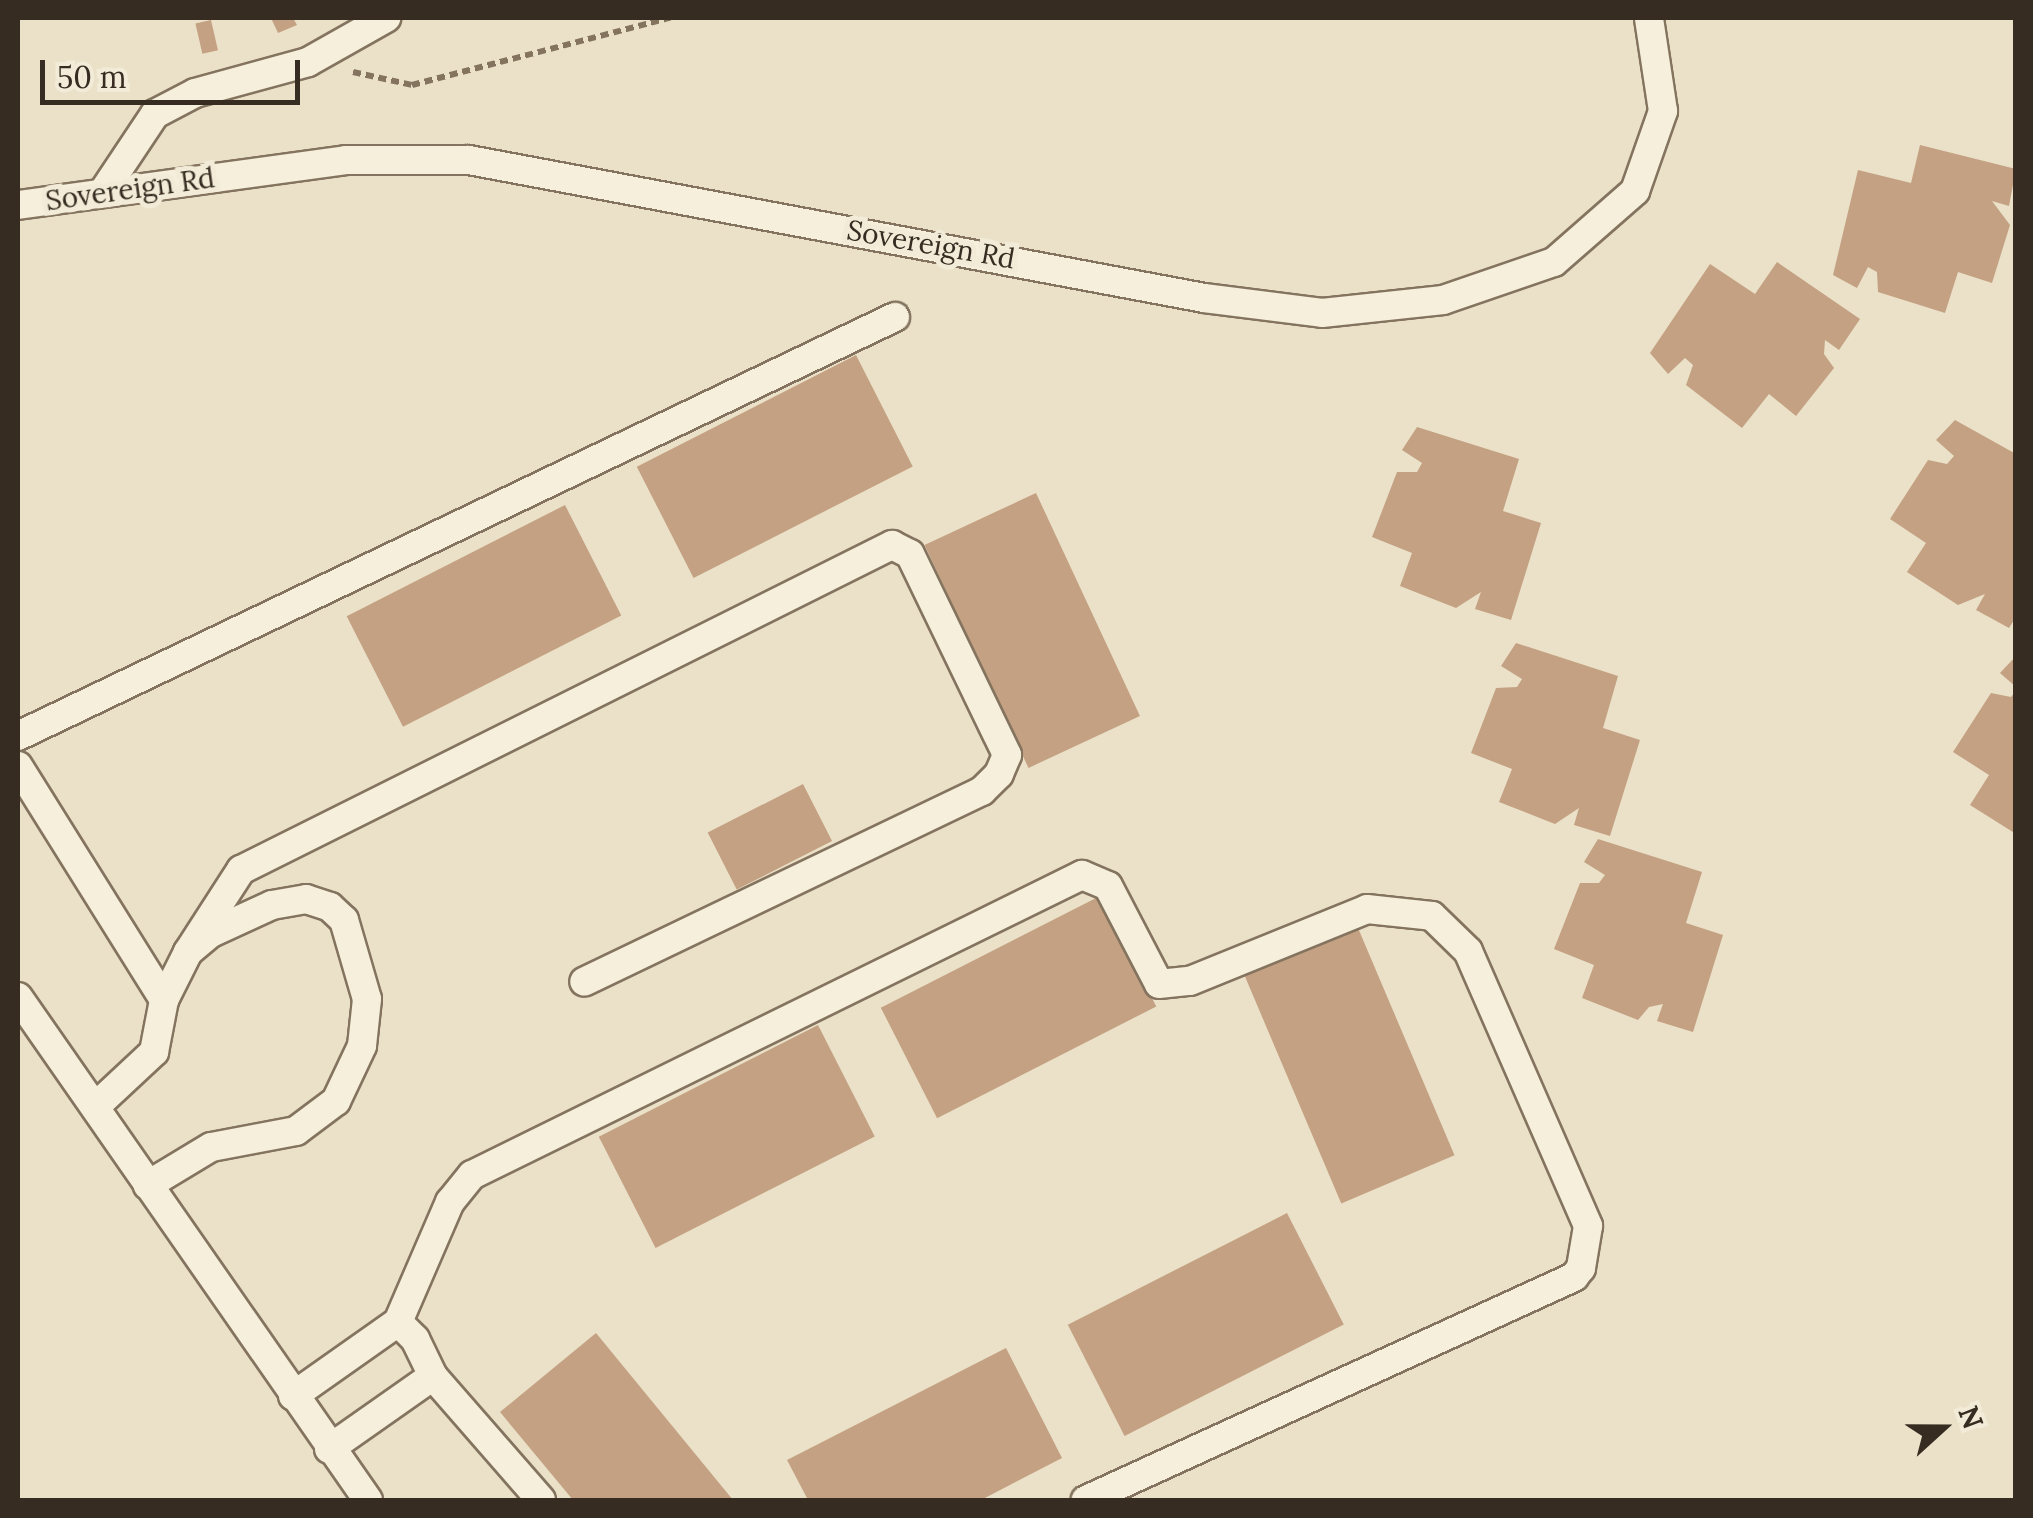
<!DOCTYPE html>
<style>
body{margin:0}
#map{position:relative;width:2033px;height:1518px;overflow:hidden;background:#eae1c8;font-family:Lora,serif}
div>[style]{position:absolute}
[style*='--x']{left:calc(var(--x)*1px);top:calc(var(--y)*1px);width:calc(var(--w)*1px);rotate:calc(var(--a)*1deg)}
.building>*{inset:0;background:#c4a182;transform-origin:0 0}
.path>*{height:6px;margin-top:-3px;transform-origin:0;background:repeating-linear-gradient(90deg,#84745f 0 8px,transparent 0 13px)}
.roads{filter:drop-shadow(2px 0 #84745f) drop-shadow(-2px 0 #84745f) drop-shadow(0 2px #84745f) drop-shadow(0 -2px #84745f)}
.minor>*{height:28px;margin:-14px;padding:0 14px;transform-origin:14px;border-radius:14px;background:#f5efdb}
span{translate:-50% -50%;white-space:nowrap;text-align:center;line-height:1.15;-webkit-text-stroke:10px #f2ebd7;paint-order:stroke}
.street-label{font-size:28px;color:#362c21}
.frame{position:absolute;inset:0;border:20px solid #362c21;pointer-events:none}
.north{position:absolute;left:1893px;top:1378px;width:100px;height:100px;-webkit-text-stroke:8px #f2ebd7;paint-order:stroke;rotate:69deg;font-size:28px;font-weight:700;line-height:40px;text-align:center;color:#362c21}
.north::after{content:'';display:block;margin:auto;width:35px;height:45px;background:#362c21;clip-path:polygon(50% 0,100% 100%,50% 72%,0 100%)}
.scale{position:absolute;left:40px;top:60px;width:260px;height:45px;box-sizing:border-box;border:5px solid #362c21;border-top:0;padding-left:12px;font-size:30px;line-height:35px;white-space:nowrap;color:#362c21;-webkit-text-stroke:8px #f2ebd7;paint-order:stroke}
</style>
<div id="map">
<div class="building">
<div style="clip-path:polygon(271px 18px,293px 18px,297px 25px,278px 33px)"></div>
<div style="left:211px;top:20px;width:31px;height:16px;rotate:77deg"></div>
<div style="clip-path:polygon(1920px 145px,2016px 169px,2009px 206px,1992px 201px,2010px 225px,1992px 283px,1958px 272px,1945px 313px,1878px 292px,1877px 272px,1868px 267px,1857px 288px,1833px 275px,1858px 170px,1911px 183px)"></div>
<div style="clip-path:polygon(1777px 262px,1860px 319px,1839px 350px,1825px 340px,1824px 354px,1834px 368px,1796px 416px,1769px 394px,1742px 428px,1686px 385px,1693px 365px,1685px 358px,1668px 374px,1650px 353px,1710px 264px,1755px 294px)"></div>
<div style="left:856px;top:355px;width:125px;height:246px;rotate:63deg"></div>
<div style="clip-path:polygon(1955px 420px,2016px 454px,2016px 617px,2009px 628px,1976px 610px,1985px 594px,1958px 605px,1907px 572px,1926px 543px,1890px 519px,1928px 460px,1947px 464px,1954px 456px,1936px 440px)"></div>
<div style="clip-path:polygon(1417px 427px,1519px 459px,1503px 511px,1541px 523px,1511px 620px,1475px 609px,1481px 592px,1456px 608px,1400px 586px,1412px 553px,1372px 537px,1397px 472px,1417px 472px,1422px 463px,1402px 450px)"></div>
<div style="left:1036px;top:493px;width:246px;height:123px;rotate:65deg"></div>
<div style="left:565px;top:505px;width:124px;height:245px;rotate:63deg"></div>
<div style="clip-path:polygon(1516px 643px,1618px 676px,1603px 728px,1640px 740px,1610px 836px,1574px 825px,1579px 808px,1555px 824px,1499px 802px,1512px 769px,1471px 753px,1496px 688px,1517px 687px,1522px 679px,1501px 666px)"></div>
<div style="clip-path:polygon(2016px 656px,2016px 687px,2000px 673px)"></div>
<div style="clip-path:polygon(2016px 691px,2016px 834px,1970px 805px,1989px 775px,1953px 752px,1991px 693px,2011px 697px)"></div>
<div style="left:803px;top:784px;width:64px;height:107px;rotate:63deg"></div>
<div style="clip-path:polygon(1598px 839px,1702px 872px,1686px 923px,1723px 935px,1693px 1032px,1657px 1021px,1663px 1004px,1649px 1007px,1638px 1020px,1582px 998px,1594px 965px,1554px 949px,1580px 883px,1599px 883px,1605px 875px,1584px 862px)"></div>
<div style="left:1100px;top:896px;width:124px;height:246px;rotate:63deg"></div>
<div style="left:1358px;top:928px;width:247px;height:123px;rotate:67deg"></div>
<div style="left:818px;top:1025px;width:125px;height:246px;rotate:63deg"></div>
<div style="left:1287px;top:1213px;width:125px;height:246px;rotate:63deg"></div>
<div style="clip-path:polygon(596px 1333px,733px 1500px,573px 1500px,500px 1412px)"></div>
<div style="clip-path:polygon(1006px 1348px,1062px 1458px,981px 1500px,808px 1500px,787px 1460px)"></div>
</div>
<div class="path">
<div style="--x:353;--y:72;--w:60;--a:12.4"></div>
<div style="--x:412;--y:85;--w:267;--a:-14.6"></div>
</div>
<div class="roads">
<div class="minor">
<div style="--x:103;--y:192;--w:94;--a:-56.3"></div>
<div style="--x:155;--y:114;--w:45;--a:-27.7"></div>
<div style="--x:195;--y:93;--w:117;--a:-15.3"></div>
<div style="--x:308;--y:62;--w:90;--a:-29.4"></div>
<div style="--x:18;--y:205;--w:331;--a:-7.8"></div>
<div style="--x:346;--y:160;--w:123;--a:0"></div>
<div style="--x:469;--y:160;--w:748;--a:10.63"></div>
<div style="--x:1204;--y:298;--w:119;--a:7.2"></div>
<div style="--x:1322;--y:313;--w:122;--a:-6.1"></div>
<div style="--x:1443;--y:300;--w:117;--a:-18.9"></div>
<div style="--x:1554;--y:262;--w:108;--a:-41.2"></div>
<div style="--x:1635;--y:191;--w:85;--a:-70.7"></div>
<div style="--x:1663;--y:111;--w:94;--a:-98.6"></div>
<div style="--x:18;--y:736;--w:972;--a:-25.54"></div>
<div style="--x:18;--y:766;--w:276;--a:58"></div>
<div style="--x:188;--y:952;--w:98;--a:-57.1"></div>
<div style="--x:241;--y:870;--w:728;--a:-26.53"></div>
<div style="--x:892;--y:545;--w:20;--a:27"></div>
<div style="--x:910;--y:554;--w:223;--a:64.2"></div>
<div style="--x:1007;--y:755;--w:21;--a:113"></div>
<div style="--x:999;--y:774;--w:24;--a:135"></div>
<div style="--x:982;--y:791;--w:441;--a:154.4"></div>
<div style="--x:18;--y:997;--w:613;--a:55.17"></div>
<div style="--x:95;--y:1107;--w:81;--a:-43"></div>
<div style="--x:154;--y:1052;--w:53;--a:-79.1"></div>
<div style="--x:164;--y:1000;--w:54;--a:-63.4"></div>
<div style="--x:188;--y:952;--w:30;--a:-40"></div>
<div style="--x:211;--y:933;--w:67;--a:-24.7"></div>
<div style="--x:272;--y:905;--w:35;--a:-10"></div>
<div style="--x:306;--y:899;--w:25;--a:18"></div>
<div style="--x:330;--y:907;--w:19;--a:43"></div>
<div style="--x:344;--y:920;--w:82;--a:73.8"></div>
<div style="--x:367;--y:999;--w:47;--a:96.1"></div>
<div style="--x:362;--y:1046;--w:61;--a:115.3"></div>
<div style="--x:336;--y:1101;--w:50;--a:143.1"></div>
<div style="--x:296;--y:1131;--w:86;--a:169.3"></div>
<div style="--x:211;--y:1147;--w:74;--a:148.9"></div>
<div style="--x:293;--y:1396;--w:128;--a:-35.2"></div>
<div style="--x:329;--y:1449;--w:127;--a:-35.1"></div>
<div style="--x:541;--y:1500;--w:164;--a:-131.1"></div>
<div style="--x:433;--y:1376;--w:41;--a:-115.9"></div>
<div style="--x:415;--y:1339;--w:24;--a:-135"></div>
<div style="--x:398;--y:1322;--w:131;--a:-66.6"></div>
<div style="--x:450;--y:1202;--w:35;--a:-51"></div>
<div style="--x:472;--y:1175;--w:680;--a:-26.19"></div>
<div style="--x:1082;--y:875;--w:28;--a:23"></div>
<div style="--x:1108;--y:886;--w:110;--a:62.5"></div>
<div style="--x:1159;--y:984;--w:31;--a:-6"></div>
<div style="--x:1190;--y:981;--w:191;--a:-22.1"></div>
<div style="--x:1367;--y:909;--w:65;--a:6.1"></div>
<div style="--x:1432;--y:916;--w:50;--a:44.2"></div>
<div style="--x:1468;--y:951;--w:300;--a:66.4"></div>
<div style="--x:1588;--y:1226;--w:43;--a:99.5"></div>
<div style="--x:1581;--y:1268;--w:11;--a:128"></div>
<div style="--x:1574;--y:1277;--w:537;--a:155.44"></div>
</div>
</div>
<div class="street-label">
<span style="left:130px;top:189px;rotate:-8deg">Sovereign Rd</span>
<span style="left:931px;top:244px;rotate:10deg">Sovereign Rd</span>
</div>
<div class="frame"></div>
<div class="north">N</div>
<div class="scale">50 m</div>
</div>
